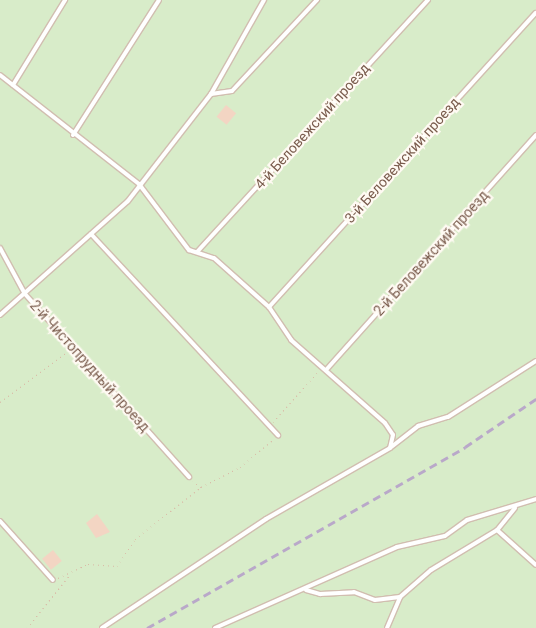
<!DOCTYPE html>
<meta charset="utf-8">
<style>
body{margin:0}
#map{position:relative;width:536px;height:628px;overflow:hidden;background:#fdf6ec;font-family:Roboto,sans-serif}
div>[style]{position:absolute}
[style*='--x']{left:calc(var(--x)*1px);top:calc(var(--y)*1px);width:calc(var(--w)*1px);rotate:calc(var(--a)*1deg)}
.green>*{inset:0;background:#d8ecc9;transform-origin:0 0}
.building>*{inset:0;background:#f3d5c3;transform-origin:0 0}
.path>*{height:1px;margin-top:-0.5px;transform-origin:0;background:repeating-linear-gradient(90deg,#d9b8a5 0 1px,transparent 0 5px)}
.roads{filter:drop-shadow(1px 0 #d1beb0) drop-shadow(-1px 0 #d1beb0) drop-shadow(0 1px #d1beb0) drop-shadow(0 -1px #d1beb0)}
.lane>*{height:4px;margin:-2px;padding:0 2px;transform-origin:2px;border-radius:2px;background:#fff}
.rail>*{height:2.5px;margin-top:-1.25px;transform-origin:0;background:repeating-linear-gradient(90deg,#b9a8c9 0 8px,transparent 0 13px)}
span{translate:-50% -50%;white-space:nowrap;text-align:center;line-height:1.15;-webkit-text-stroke:4.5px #fffaf3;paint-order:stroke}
.street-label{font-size:14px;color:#7a5c4d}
</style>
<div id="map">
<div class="green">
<div style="left:0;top:0;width:536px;height:628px"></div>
</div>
<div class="building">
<div style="left:226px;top:105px;width:13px;height:15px;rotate:39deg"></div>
<div style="clip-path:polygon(97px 514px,110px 532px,96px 538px,86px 523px)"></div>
<div style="left:53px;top:550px;width:14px;height:14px;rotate:51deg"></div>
</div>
<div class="path">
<div style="--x:0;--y:402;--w:84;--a:-36.7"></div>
<div style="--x:273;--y:422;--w:66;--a:-48.1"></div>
<div style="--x:201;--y:487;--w:44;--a:-27.1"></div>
<div style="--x:240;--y:467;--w:44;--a:-39.5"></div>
<div style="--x:58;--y:578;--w:33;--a:-25"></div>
<div style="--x:88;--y:564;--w:29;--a:4"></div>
<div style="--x:117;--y:566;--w:32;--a:-56"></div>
<div style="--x:135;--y:539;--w:84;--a:-38.2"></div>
<div style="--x:201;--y:487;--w:10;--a:-143"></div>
<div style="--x:27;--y:628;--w:67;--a:-51.1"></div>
</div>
<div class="roads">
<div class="lane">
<div style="--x:0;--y:75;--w:177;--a:38.1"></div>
<div style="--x:139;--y:184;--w:83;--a:52.9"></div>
<div style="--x:189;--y:250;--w:26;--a:18"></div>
<div style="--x:214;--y:258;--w:74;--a:41.7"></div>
<div style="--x:269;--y:307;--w:40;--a:56"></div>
<div style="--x:291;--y:340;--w:125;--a:41.4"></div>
<div style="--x:385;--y:423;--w:14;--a:56"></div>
<div style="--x:393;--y:435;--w:13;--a:103"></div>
<div style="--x:13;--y:85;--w:100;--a:-58.5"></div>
<div style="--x:211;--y:94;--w:21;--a:-8"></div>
<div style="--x:232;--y:91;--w:125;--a:-47"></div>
<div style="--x:73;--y:135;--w:160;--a:-57.5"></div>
<div style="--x:91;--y:234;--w:275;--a:47.1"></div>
<div style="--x:0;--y:248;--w:52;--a:61.5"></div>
<div style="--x:25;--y:294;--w:246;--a:48.1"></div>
<div style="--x:197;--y:252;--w:342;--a:-47.5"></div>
<div style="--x:269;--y:307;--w:397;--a:-47.8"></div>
<div style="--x:0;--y:315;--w:171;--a:-41.7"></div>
<div style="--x:128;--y:201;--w:135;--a:-52.2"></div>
<div style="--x:211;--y:94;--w:108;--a:-60.6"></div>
<div style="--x:326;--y:370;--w:315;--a:-48.2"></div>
<div style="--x:515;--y:508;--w:28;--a:129"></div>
<div style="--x:497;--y:530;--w:52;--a:41.9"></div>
<div style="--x:0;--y:521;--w:79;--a:48.1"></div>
<div style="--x:306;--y:590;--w:15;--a:16"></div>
<div style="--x:320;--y:594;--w:34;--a:-3"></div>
<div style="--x:354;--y:592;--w:22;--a:21"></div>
<div style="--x:375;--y:600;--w:25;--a:-7"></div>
<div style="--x:102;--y:628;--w:197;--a:-33.6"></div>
<div style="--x:266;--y:519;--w:143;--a:-29.8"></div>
<div style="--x:390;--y:448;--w:36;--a:-38"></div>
<div style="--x:418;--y:426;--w:31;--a:-17"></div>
<div style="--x:448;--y:417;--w:104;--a:-32.5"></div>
<div style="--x:215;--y:628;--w:199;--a:-24"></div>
<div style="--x:397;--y:547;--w:49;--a:-12.9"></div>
<div style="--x:445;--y:536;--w:27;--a:-36"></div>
<div style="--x:467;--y:520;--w:72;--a:-16.9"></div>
<div style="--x:387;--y:628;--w:34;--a:-67"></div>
<div style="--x:400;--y:597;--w:41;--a:-41.1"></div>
<div style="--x:431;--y:570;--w:77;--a:-31.2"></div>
</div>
</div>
<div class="rail">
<div style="--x:147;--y:628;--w:366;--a:-29.6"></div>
<div style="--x:465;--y:447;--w:86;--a:-34.1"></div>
</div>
<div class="street-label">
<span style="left:312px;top:126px;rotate:-48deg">4-й Беловежский проезд</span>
<span style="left:402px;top:160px;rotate:-48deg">3-й Беловежский проезд</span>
<span style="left:431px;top:253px;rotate:-48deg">2-й Беловежский проезд</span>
<span style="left:90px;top:366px;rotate:48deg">2-й Чистопрудный проезд</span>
</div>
</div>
